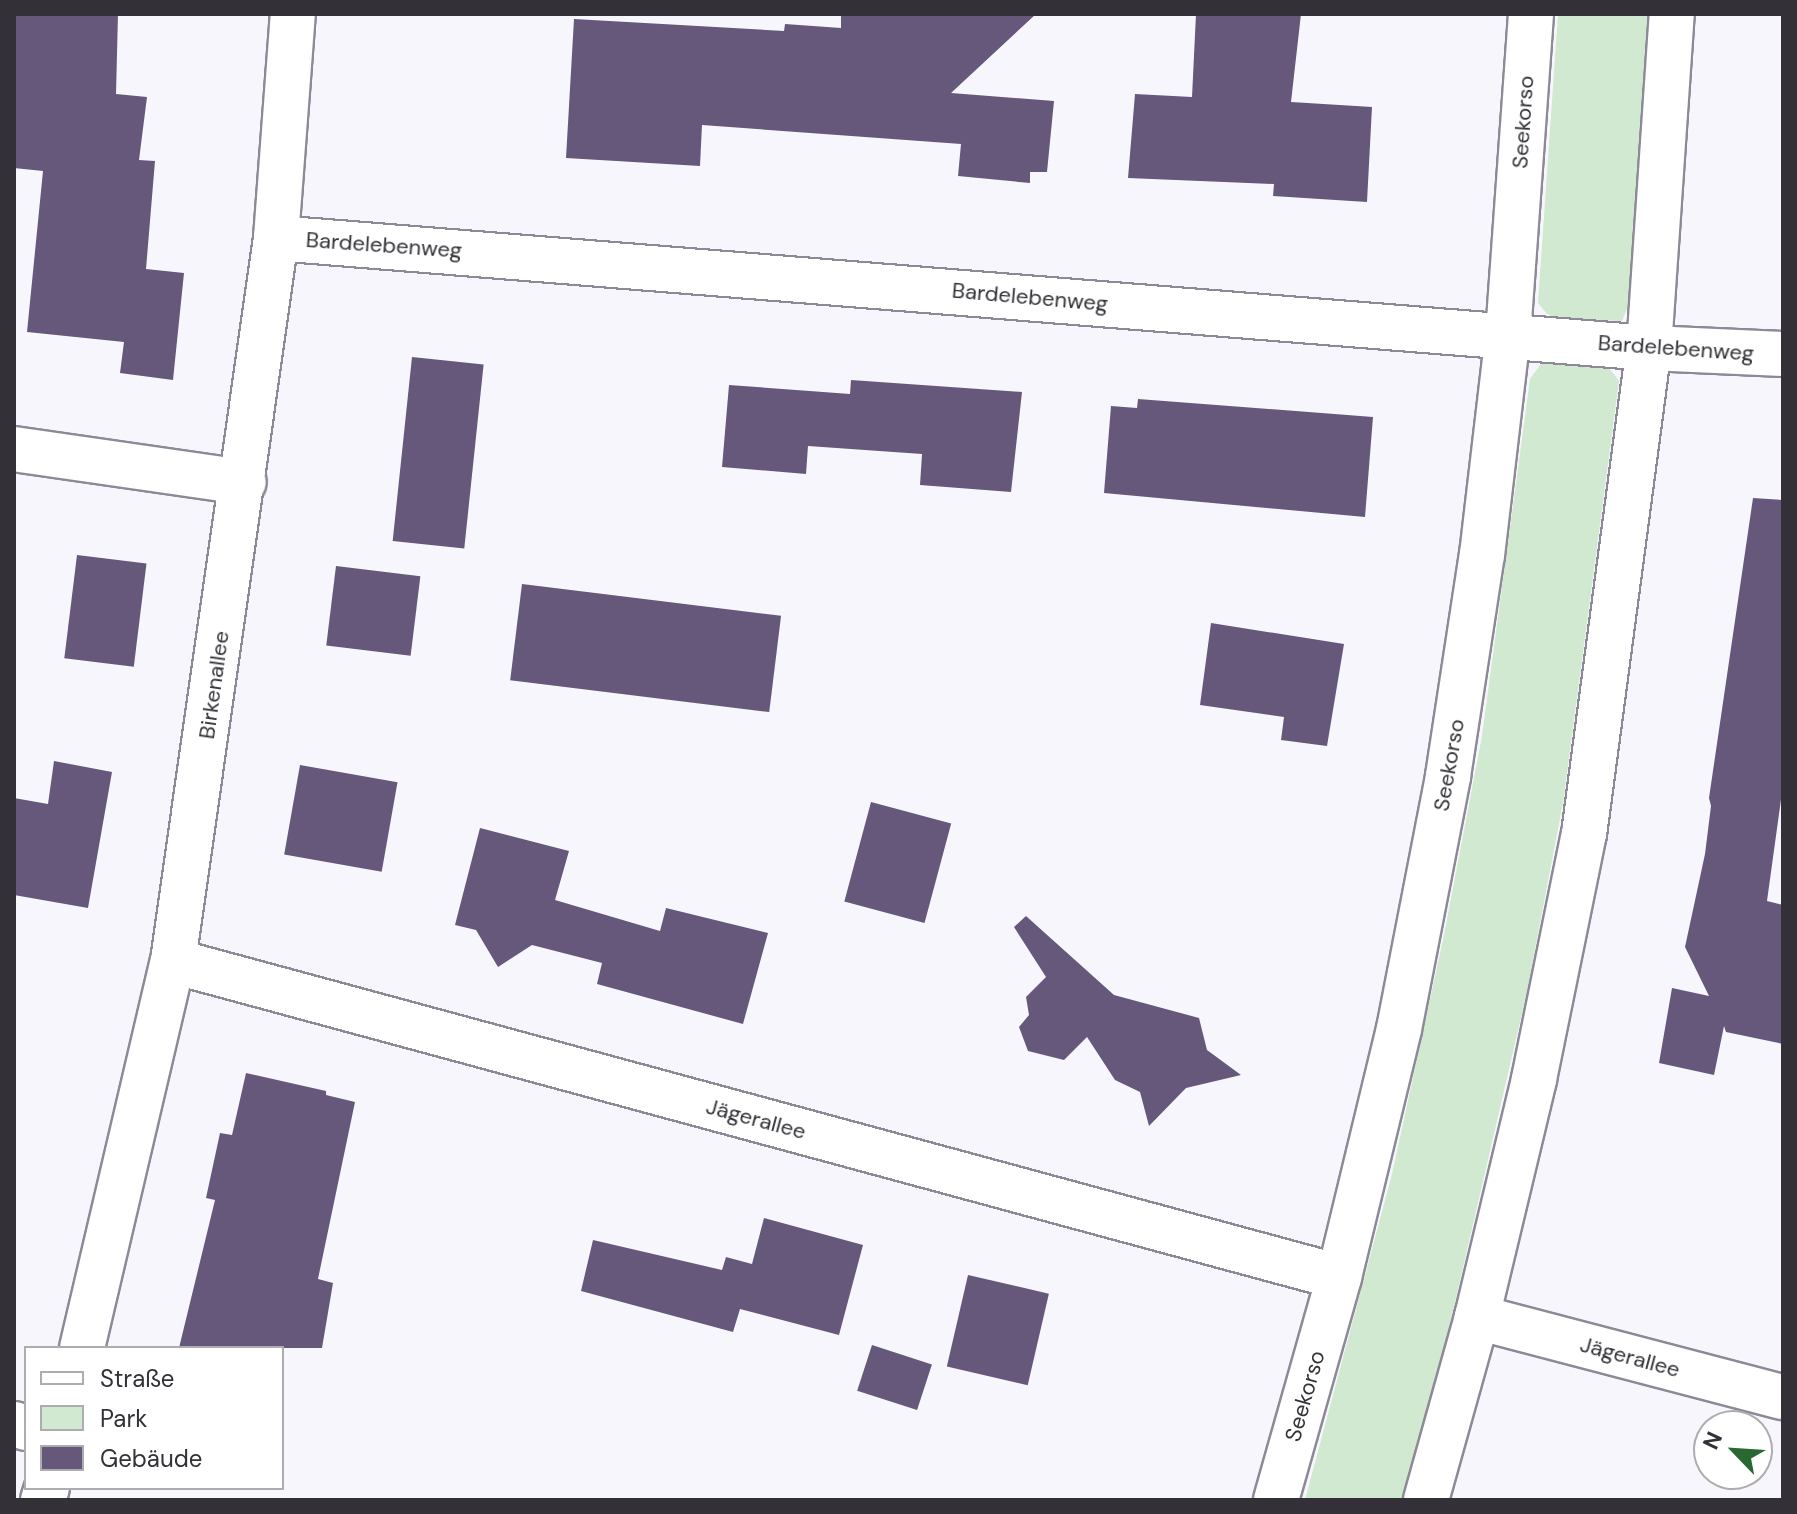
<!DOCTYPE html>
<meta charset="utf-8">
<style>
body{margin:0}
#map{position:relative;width:1797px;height:1514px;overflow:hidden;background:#f8f6fd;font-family:"DM Sans",sans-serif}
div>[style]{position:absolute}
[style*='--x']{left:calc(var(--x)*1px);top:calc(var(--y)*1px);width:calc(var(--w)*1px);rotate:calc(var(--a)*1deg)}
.green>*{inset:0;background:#d0e9d0}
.building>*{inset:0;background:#65587b;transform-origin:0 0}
.roads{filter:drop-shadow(2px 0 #8d8997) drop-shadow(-2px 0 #8d8997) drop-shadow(0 2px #8d8997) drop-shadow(0 -2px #8d8997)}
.street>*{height:44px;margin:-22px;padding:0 22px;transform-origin:22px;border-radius:22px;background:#fff}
span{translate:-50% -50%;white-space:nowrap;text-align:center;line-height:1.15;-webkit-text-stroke:8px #fff;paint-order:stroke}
.street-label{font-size:22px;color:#333137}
.frame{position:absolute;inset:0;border:16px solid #333137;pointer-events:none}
.legend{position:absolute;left:24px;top:1346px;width:260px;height:144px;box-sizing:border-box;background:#fff;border:2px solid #adadaf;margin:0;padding:10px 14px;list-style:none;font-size:24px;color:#333137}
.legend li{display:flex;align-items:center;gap:16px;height:40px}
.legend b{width:40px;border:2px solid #adadaf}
.north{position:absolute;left:1693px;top:1410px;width:80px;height:80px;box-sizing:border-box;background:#fff;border:2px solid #adadaf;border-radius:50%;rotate:295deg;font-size:22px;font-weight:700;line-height:32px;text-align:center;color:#333137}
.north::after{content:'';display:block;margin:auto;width:28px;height:36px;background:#296831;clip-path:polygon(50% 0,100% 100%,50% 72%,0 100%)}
</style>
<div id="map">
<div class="green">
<div style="clip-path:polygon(1558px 14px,1649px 14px,1630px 301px,1622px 321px,1556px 318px,1547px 314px,1538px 303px)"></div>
<div style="clip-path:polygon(1543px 361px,1609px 368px,1619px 381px,1563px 803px,1526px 996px,1445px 1345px,1402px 1500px,1305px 1500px,1392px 1174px,1444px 935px,1482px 736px,1530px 379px)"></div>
</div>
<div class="building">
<div style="clip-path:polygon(14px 14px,118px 14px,116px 94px,147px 97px,139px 160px,155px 161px,146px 269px,184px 273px,173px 380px,120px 373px,124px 342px,27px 332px,43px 171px,14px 168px)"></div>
<div style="clip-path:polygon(841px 14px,1036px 14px,951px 93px,1054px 101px,1047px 172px,1030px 172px,1030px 183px,958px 176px,961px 144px,702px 125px,700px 166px,566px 158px,574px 19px,784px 31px,785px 24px,841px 28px)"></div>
<div style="clip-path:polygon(1196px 14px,1301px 14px,1291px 102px,1372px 107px,1367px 202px,1273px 196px,1274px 184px,1128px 178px,1135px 94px,1192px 97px)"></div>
<div style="left:412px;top:357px;width:72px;height:185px;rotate:6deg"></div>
<div style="clip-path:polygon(851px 380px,1022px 392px,1011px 492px,920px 485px,922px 454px,808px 446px,806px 474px,722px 467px,729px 385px,850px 394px)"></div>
<div style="clip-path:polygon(1138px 399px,1373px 417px,1365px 517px,1104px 493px,1111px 406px,1137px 408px)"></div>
<div style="clip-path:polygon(1753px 498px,1783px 500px,1783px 785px,1767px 901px,1783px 905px,1783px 1044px,1726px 1032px,1724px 1026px,1714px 1075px,1659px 1063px,1672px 988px,1709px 996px,1685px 947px,1705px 854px,1711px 806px,1709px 798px)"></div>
<div style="left:77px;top:555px;width:70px;height:104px;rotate:7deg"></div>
<div style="left:336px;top:566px;width:85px;height:80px;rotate:7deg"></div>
<div style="left:522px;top:584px;width:261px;height:97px;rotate:7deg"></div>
<div style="clip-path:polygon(1211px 623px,1344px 644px,1327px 746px,1281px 740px,1284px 717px,1200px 705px)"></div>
<div style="clip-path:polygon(54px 761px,112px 772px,88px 908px,14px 895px,14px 798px,48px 804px)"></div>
<div style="left:300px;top:765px;width:99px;height:91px;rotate:10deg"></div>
<div style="left:871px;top:802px;width:83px;height:103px;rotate:15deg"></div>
<div style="clip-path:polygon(480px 828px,569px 851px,555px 900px,660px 931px,666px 908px,768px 933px,743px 1024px,597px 984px,602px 963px,532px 945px,498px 967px,476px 930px,455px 925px)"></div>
<div style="clip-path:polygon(1026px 916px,1114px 995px,1199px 1018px,1207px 1050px,1241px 1075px,1186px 1088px,1149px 1126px,1140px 1092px,1115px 1080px,1087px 1037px,1064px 1060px,1028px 1051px,1019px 1027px,1029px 1015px,1026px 997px,1046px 977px,1014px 927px)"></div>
<div style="clip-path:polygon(246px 1073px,326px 1091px,326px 1095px,355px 1102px,318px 1279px,333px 1283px,322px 1348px,179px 1348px,215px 1200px,206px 1198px,220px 1133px,232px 1135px)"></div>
<div style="clip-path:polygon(764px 1218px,863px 1245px,839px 1335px,740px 1309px,733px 1332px,581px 1291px,593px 1240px,722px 1270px,726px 1257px,752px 1264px)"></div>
<div style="left:968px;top:1275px;width:83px;height:94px;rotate:13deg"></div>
<div style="left:872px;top:1345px;width:63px;height:48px;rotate:18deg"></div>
</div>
<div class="roads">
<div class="street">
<div style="--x:276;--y:238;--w:1377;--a:4.58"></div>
<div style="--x:1649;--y:348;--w:134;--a:2.6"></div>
<div style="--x:14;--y:449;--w:232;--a:8.2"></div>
<div style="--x:173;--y:961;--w:1208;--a:15.16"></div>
<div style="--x:1477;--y:1317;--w:316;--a:14.7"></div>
<div style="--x:82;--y:1348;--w:398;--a:-76.8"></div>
<div style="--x:173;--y:961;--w:730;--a:-81.89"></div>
<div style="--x:276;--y:238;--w:225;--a:-85.7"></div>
<div style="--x:14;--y:1424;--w:13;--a:18"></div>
<div style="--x:43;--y:1500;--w:13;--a:-72"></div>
<div style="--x:1276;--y:1500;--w:232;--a:-74.2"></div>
<div style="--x:1339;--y:1277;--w:255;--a:-76.4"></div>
<div style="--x:1399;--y:1029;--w:258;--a:-79"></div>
<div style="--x:1448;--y:776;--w:224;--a:-81.3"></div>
<div style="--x:1482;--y:555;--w:222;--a:-83.3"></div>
<div style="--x:1508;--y:335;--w:322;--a:-85.9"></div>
<div style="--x:1426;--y:1500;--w:190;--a:-74.4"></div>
<div style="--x:1477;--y:1317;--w:245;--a:-76.5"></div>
<div style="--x:1534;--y:1079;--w:250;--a:-78.5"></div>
<div style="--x:1584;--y:834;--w:490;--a:-82.4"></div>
<div style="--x:1649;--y:348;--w:335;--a:-86.1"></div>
</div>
</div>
<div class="street-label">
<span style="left:1523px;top:122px;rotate:-86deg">Seekorso</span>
<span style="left:384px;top:245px;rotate:4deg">Bardelebenweg</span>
<span style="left:1030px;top:297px;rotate:5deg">Bardelebenweg</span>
<span style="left:1676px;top:348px;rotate:4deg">Bardelebenweg</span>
<span style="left:214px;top:685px;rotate:-82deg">Birkenallee</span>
<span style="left:1449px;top:765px;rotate:-80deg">Seekorso</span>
<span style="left:756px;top:1119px;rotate:15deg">Jägerallee</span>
<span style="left:1630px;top:1357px;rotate:15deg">Jägerallee</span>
<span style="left:1305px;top:1396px;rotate:-74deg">Seekorso</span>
</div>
<div class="frame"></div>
<ul class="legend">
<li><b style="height:10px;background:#fff"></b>Straße</li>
<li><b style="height:22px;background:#d0e9d0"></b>Park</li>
<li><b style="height:22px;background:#65587b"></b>Gebäude</li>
</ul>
<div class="north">N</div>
</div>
